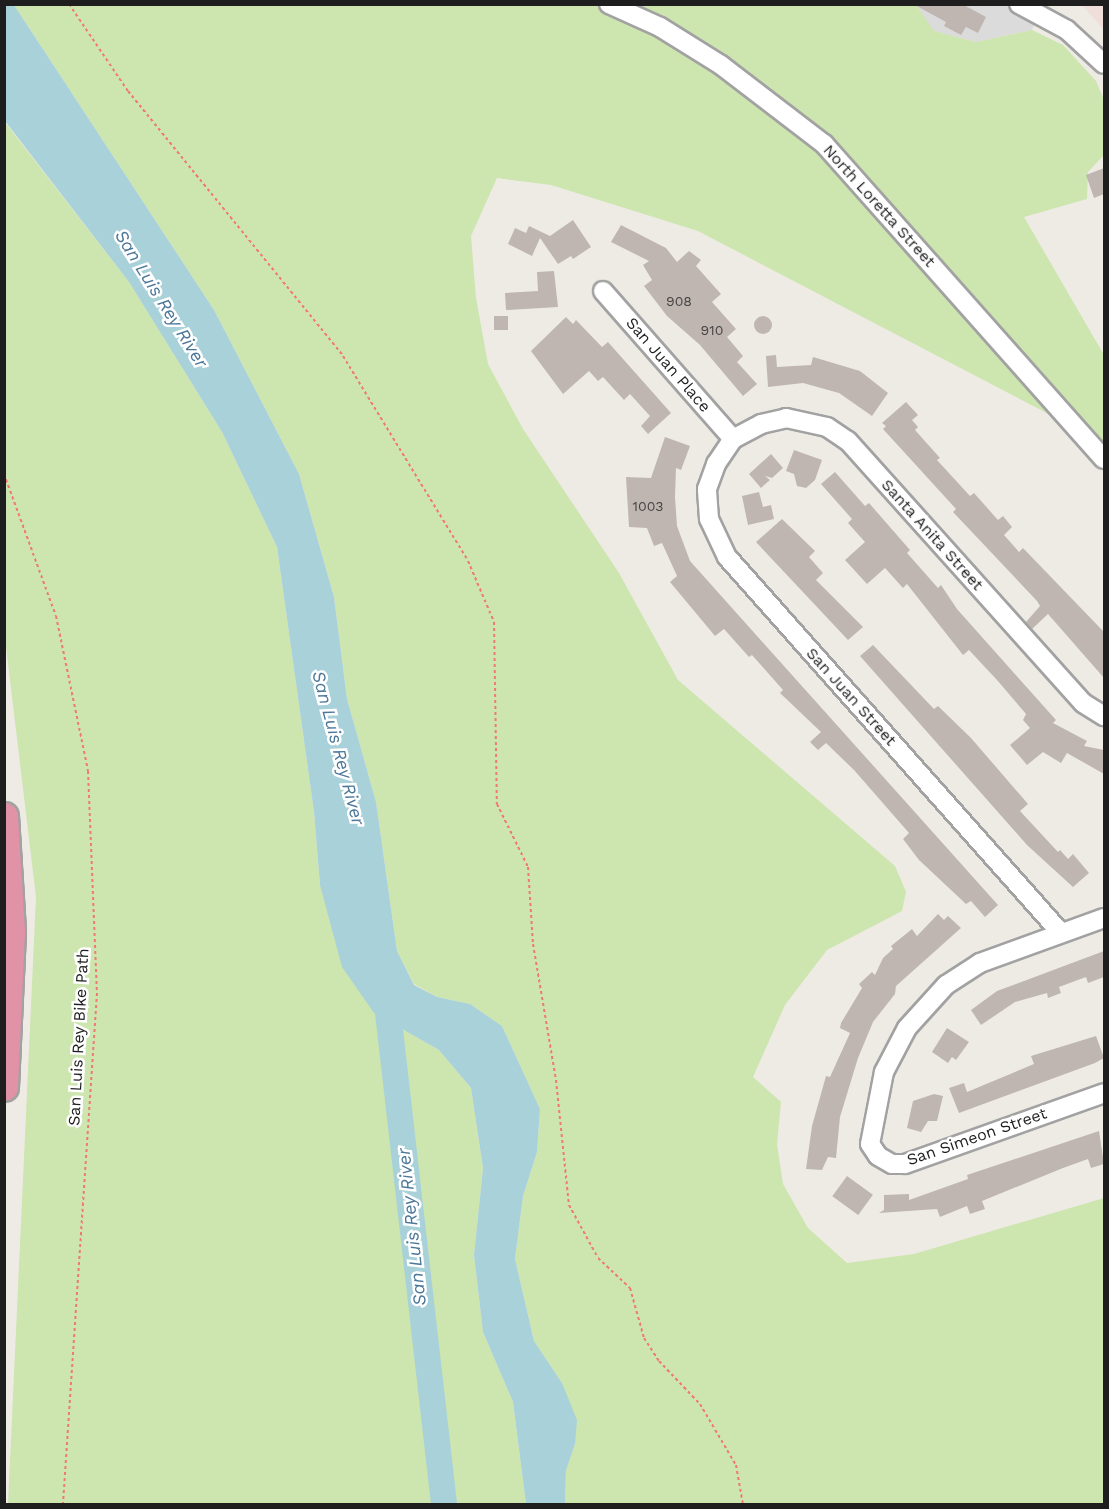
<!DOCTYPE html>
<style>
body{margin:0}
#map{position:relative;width:1109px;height:1509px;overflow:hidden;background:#eeebe5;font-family:"Work Sans",sans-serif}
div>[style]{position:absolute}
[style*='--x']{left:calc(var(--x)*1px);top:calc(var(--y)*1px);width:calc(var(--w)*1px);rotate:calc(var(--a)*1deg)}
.residential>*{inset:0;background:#dcdbdb}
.military>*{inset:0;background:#efded9}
.grass>*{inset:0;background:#cde5af}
.water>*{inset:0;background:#a9d1d9}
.river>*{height:26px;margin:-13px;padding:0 13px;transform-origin:13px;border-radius:13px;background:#a9d1d9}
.building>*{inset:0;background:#bfb6b2;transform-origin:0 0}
.round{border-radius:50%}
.path>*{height:2px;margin-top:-1px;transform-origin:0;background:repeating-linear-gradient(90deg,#ef7975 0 3px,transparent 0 6px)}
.roads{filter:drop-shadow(2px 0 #a2a2a2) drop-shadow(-2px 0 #a2a2a2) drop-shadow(0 2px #a2a2a2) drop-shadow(0 -2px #a2a2a2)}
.minor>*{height:18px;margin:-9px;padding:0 9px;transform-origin:9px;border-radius:9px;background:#fff}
.highway>*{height:27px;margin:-13.5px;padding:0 13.5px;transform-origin:13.5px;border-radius:13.5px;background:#e092a6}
span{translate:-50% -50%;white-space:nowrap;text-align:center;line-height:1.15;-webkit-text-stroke:5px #fff;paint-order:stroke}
.number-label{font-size:14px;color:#464443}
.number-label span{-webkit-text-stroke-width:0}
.street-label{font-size:16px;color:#1e1e1e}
.water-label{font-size:18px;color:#4c7798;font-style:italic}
.frame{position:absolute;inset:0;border:6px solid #1e1e1e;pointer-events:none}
</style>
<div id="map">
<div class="residential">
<div style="clip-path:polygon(916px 5px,1042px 5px,1032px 30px,976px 42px,933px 31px)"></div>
</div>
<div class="military">
<div style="clip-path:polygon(1082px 5px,1104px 5px,1104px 30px)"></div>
</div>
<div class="grass">
<div style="clip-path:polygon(14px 5px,916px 5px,934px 31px,976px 42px,1032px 30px,1063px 45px,1096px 81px,1104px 100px,1104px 155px,1088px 172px,1087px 199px,1024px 217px,1104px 355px,1104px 443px,698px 231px,551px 185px,497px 178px,471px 236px,476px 298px,488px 364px,523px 429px,619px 573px,678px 680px,895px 866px,906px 892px,902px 911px,827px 950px,785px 1005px,753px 1077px,781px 1102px,777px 1144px,783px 1184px,808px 1228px,847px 1263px,914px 1254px,1104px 1198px,1104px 1504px,565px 1504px,566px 1469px,575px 1444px,562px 1383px,534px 1341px,515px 1259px,523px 1196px,537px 1152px,540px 1109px,502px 1026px,470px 1004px,437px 997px,414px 984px,397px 951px,376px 802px,347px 699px,334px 597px,299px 474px,214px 310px)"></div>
<div style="clip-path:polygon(4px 121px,129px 282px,222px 432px,277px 547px,314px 812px,320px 885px,374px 1013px,439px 1050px,471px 1088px,483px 1168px,474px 1255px,483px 1332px,513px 1402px,526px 1504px,8px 1504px,36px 897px,4px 630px)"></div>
</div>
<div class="water">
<div style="clip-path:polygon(5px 4px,14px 5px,214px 310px,299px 474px,334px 597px,347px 699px,376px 802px,397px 951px,414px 985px,437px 997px,470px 1004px,502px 1026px,540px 1109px,537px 1152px,523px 1196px,515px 1259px,534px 1341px,562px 1383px,577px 1420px,575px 1444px,566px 1470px,565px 1504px,526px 1504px,513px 1402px,483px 1332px,474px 1255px,483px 1168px,471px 1088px,439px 1050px,374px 1013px,342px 967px,320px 885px,314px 812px,277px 547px,222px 432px,129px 282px,5px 121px)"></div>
</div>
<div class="river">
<div style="--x:385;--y:986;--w:521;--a:83.5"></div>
</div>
<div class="building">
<div style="clip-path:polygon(913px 4px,962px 4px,986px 17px,978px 33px,966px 27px,961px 35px,944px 26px,946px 22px)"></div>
<div style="clip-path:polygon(1104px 168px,1104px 194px,1094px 198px,1086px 175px)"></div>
<div style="clip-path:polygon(573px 220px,591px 247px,573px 259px,571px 256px,558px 264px,540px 238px,532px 256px,508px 244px,515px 228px,526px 233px,529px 226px,550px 236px)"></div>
<div style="clip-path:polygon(621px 225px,666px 248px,677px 262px,689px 251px,701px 260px,696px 266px,721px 294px,712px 302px,736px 329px,727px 337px,743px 356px,737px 362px,757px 384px,743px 396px,700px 345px,667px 316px,644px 286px,652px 280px,643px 265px,649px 261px,611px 242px)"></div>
<div style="clip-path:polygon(554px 271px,558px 307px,506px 310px,505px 293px,538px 291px,537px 272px)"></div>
<div style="left:508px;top:316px;width:14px;height:14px;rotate:90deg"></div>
<div class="round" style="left:754px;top:316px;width:18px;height:18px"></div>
<div style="clip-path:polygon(566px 317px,573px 324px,576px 320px,602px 347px,608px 342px,671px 413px,648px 434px,641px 426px,650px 416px,630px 394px,624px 400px,603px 377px,598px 381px,589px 371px,563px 394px,531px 351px)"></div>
<div style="clip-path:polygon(776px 355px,777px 367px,811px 365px,813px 357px,860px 371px,888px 393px,872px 416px,839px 393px,803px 383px,768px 387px,766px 356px)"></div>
<div style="clip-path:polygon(906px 402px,918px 415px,912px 420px,918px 427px,915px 430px,940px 458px,937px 460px,970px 496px,974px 493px,998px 520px,1003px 516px,1012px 527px,1004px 535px,1019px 552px,1023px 548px,1104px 632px,1104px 678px,1048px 614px,1032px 629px,1026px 622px,1040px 606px,1037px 601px,953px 512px,956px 509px,883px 429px,886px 426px,882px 423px)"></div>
<div style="clip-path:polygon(665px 437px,690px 446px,681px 470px,676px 468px,675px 497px,677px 526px,690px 561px,998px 905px,985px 917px,971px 901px,966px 904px,919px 860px,903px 839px,909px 833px,854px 770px,826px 743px,818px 750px,810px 742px,821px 732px,780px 693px,783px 690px,752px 655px,749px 657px,724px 629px,715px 636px,670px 582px,677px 576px,662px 543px,654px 546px,647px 528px,629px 527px,626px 477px,651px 478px)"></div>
<div style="clip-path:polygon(794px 450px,822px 460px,815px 480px,806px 488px,797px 486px,794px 474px,786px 471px)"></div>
<div style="clip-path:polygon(771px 454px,783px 468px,772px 478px,765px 476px,770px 480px,761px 488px,749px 474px)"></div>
<div style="clip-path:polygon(835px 472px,865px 506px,869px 503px,910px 550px,907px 553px,938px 588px,941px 585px,957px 609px,1056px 720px,1053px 723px,1087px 741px,1084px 746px,1104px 750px,1104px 774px,1067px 753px,1061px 763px,1043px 752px,1027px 765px,1010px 745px,1030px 728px,1023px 720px,1026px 714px,997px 680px,969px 650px,963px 655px,907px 584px,903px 588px,885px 568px,867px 584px,845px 560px,865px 542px,848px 523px,852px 519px,821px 484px)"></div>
<div style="clip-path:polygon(759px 492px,763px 507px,771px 505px,774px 519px,748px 525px,742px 496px)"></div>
<div style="clip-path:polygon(782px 519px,815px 551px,809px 557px,823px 573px,816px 580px,863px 627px,848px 640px,756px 542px)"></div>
<div style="clip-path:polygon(873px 645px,934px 709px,938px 706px,971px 738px,1028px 804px,1020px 811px,1058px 852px,1060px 850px,1068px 859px,1073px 854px,1089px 873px,1073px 887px,1027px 845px,860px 656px)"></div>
<div style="clip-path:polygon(938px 914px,944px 920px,948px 916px,961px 928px,896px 986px,895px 994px,873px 1022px,858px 1058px,840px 1117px,836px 1158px,828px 1157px,822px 1170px,806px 1169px,812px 1126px,826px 1076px,830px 1077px,850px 1033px,840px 1028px,841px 1023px,862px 988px,859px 984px,872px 972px,875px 975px,883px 958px,893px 949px,891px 946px,912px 929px,917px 936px)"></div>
<div style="clip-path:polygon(1104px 951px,1104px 977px,1088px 983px,1086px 977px,1059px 987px,1061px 993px,1048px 998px,1047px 993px,1015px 1002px,981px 1025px,971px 1010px,997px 991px)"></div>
<div style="clip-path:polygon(947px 1028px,969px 1042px,956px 1060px,952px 1057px,948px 1063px,932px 1052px)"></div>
<div style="clip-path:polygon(1096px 1036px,1104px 1058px,1095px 1063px,959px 1113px,949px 1088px,964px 1083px,967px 1092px,1034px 1064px,1031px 1056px)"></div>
<div style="clip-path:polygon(934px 1094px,943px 1096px,937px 1121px,928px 1121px,921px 1132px,907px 1128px,913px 1101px)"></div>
<div style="clip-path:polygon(1099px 1131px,1104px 1164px,1091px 1168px,1088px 1159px,1063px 1168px,982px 1201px,985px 1209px,970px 1214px,967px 1206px,940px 1217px,937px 1209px,879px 1213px,884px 1210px,884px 1195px,909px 1194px,909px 1200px,968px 1179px,967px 1175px)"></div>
<div style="left:847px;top:1176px;width:32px;height:25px;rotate:36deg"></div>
</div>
<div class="path">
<div style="--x:69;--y:4;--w:105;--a:55.9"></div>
<div style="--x:128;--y:91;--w:341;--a:50.9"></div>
<div style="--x:343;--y:356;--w:240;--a:58.6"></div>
<div style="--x:468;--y:561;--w:66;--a:66.9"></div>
<div style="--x:494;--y:622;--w:182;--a:89.1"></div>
<div style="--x:497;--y:804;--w:70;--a:63.8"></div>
<div style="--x:528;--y:867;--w:77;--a:86.3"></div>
<div style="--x:533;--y:944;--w:138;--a:80.4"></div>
<div style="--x:556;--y:1080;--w:126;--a:84.1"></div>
<div style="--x:569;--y:1205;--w:60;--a:61.3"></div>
<div style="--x:598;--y:1258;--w:44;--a:43.2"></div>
<div style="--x:630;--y:1288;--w:52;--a:74.4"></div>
<div style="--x:644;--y:1338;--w:27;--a:57"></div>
<div style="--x:659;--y:1361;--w:59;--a:46.4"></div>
<div style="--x:700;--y:1404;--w:71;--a:59.5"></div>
<div style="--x:736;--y:1465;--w:40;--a:80"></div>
<div style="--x:4;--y:474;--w:151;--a:69.9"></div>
<div style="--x:56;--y:616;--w:158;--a:78.3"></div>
<div style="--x:88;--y:771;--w:222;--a:87.7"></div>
<div style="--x:97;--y:993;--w:512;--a:93.81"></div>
</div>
<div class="roads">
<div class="minor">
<div style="--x:609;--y:4;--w:56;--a:24.3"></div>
<div style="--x:660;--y:27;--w:72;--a:31.9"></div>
<div style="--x:721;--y:65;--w:130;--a:37.5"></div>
<div style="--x:824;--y:144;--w:421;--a:48.4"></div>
<div style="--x:1019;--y:4;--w:55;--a:28.4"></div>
<div style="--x:1067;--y:30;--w:50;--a:42.6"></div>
<div style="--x:603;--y:291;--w:197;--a:48.7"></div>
<div style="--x:1104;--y:918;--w:132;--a:160.1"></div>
<div style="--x:980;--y:963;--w:40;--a:147.1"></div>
<div style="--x:946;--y:985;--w:58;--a:132.2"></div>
<div style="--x:907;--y:1028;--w:50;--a:117.6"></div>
<div style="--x:884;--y:1072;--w:73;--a:101"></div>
<div style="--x:870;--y:1144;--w:14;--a:56"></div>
<div style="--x:878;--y:1156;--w:16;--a:30"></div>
<div style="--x:892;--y:1164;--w:13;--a:0"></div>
<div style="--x:905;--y:1164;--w:211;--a:-19.6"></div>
<div style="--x:1061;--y:933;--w:503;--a:-131.61"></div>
<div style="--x:727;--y:557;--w:42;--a:-115.3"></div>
<div style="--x:709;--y:519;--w:30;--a:-94"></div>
<div style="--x:707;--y:489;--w:27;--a:-70"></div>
<div style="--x:716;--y:464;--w:30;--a:-56"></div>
<div style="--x:733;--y:439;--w:32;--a:-28"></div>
<div style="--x:761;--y:424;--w:26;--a:-13"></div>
<div style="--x:786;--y:418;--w:42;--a:12.4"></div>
<div style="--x:827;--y:427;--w:25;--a:34"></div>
<div style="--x:848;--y:441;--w:352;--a:48.1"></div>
<div style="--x:1083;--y:703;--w:25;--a:32"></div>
</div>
<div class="highway">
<div style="--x:4;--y:816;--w:116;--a:86.5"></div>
<div style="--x:11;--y:932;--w:155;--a:92.6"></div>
</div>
</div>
<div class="number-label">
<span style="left:679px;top:301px">908</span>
<span style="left:712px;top:330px">910</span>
<span style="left:648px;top:506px">1003</span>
</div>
<div class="street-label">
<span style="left:879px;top:206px;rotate:48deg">North Loretta Street</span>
<span style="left:668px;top:365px;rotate:49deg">San Juan Place</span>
<span style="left:932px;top:535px;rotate:48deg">Santa Anita Street</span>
<span style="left:851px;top:697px;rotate:48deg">San Juan Street</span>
<span style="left:79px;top:1037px;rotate:-87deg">San Luis Rey Bike Path</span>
<span style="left:977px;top:1137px;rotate:-19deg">San Simeon Street</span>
</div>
<div class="water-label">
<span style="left:161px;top:299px;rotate:58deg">San Luis Rey River</span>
<span style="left:338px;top:748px;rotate:75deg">San Luis Rey River</span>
<span style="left:412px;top:1227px;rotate:-96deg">San Luis Rey River</span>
</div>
<div class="frame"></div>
</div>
